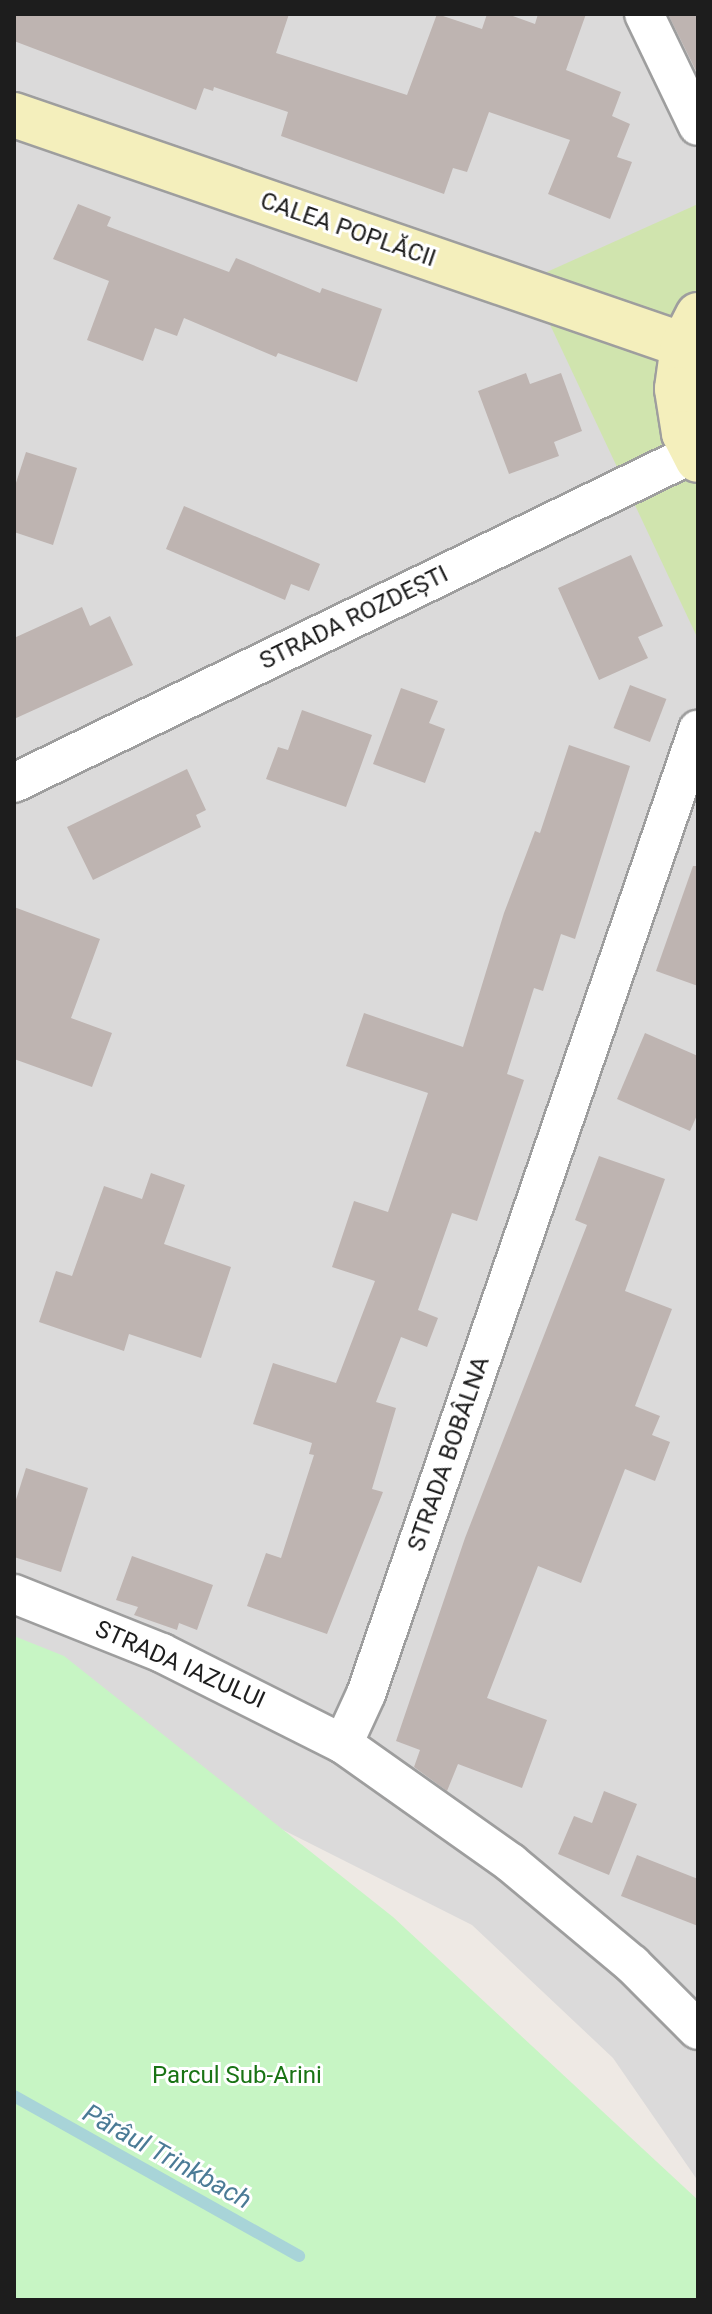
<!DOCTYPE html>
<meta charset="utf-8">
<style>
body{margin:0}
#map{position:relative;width:712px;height:2314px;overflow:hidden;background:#eee9e4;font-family:Roboto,sans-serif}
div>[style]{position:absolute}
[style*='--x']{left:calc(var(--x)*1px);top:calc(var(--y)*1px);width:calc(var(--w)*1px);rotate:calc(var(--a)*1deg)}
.residential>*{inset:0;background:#dbdada}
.grass>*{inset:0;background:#d0e4ae}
.park>*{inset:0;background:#c7f5c4}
.stream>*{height:12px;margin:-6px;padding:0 6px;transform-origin:6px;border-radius:6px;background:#a8d4d8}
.building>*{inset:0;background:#beb4b1;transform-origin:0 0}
.roads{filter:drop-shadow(2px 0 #9e9e9e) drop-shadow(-2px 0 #9e9e9e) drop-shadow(0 2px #9e9e9e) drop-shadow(0 -2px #9e9e9e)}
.street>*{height:38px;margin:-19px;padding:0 19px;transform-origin:19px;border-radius:19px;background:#fff}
.secondary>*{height:44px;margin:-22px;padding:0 22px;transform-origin:22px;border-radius:22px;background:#f4efbc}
span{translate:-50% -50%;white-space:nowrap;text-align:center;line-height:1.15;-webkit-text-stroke:6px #fff;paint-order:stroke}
.street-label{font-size:24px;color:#1d1d1d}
.park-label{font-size:24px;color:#197314}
.water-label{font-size:26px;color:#4b7b96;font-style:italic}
.frame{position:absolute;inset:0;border:16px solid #1d1d1d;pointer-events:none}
</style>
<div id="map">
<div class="residential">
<div style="clip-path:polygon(14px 14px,698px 14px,698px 2181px,613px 2058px,472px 1925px,136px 1756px,14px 1737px)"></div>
</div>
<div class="grass">
<div style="clip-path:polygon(698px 204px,698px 639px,529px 280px)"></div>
</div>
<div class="park">
<div style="clip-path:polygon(14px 1636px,64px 1656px,393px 1917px,698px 2200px,698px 2300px,14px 2300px)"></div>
</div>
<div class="stream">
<div style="--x:14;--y:2096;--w:327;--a:29.3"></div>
</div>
<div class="building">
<div style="clip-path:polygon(14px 14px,289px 14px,276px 53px,407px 95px,437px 14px,482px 29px,487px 14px,507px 14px,535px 24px,538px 14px,586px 14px,566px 70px,621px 92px,612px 116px,630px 124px,617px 157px,632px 162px,610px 219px,548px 194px,570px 140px,489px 112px,467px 172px,453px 168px,444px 194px,281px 136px,288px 112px,214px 87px,213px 91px,204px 88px,196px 110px,14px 41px)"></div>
<div style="clip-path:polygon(668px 14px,698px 14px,698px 75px)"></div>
<div style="clip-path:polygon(78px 204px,111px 217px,107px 226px,229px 272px,236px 258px,320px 293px,322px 288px,382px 309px,357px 382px,278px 353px,276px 357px,184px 318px,177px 336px,155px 328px,143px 361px,87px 340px,109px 281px,53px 259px)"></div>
<div style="clip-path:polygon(526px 373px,530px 384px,561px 373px,582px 431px,554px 442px,559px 456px,509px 474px,478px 391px)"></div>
<div style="clip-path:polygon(26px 452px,77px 468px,53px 545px,14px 532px,14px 489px)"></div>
<div style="clip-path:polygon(184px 506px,320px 564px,309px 591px,291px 584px,285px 600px,166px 549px)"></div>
<div style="clip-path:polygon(631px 555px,663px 626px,638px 637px,648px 658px,599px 680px,558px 588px)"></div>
<div style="clip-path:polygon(82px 607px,90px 626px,110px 616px,133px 665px,14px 719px,14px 638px)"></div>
<div style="left:630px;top:685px;width:39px;height:46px;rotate:21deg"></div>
<div style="clip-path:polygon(401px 688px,438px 701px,429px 723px,445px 729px,425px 783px,373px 764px)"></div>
<div style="clip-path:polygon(302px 710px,372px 735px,346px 807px,266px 779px,278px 747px,288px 750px)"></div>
<div style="clip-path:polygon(569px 745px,630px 766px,575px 939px,561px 934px,543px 991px,534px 988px,507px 1074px,524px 1080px,477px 1221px,452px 1213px,418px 1310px,438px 1318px,427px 1347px,401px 1337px,376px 1402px,396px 1408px,372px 1489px,383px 1492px,327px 1634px,247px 1606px,266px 1553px,281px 1558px,314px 1455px,309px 1454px,312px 1443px,253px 1424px,273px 1363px,336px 1383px,375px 1281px,332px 1267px,354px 1201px,388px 1212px,428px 1093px,346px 1066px,364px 1013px,463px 1047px,504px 913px,535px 831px,540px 833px)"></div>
<div style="clip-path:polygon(187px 769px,206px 810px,196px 815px,201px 827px,93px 880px,67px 827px)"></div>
<div style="clip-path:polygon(693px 866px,698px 866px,698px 986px,656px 971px)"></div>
<div style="clip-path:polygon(14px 907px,100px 939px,71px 1018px,112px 1033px,92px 1087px,14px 1059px)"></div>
<div style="clip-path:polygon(645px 1033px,698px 1056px,698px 1113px,690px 1131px,617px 1099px)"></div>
<div style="clip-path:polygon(599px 1156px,665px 1179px,625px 1291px,672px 1309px,635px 1406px,660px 1416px,652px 1435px,670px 1442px,655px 1481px,625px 1469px,581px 1583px,538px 1566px,487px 1698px,547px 1720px,522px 1788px,458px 1764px,447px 1791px,414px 1767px,420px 1750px,396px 1741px,465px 1538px,587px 1225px,575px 1220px)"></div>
<div style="clip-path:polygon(151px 1173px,185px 1185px,164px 1244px,231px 1267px,201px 1358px,129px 1334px,124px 1351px,39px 1322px,56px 1271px,72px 1276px,104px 1186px,142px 1199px)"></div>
<div style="clip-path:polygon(26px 1468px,88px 1488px,61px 1572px,14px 1557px,14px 1506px)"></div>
<div style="clip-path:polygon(132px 1556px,213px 1585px,197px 1630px,179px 1623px,177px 1630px,134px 1615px,138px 1607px,116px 1600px)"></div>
<div style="clip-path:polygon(604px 1791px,637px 1804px,609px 1875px,558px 1854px,574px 1816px,592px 1823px)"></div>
<div style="clip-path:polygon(637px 1855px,698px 1879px,698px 1926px,621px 1896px)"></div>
</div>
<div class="roads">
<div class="street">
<div style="--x:644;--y:14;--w:124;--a:64.3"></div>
<div style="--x:14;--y:783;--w:756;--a:-25.89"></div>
<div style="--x:14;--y:1594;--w:159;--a:21.7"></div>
<div style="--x:162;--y:1653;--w:203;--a:26.7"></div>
<div style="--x:343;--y:1744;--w:206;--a:35.3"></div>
<div style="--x:511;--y:1863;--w:158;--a:39.9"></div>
<div style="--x:632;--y:1964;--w:93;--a:45"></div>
<div style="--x:343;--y:1744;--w:55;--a:-65.3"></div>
<div style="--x:366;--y:1694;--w:1020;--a:-71"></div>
</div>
<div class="secondary">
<div style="--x:14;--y:115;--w:707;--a:18.97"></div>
<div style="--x:698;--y:315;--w:34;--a:117"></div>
<div style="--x:683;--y:345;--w:44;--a:97.8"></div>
<div style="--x:677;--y:389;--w:45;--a:81"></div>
<div style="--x:684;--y:433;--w:30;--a:63"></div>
</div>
</div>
<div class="street-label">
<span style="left:348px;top:230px;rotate:19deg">CALEA POPLĂCII</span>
<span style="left:354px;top:618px;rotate:-26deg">STRADA ROZDEȘTI</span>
<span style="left:449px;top:1454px;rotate:-71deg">STRADA BOBÂLNA</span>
<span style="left:180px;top:1665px;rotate:24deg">STRADA IAZULUI</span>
</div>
<div class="park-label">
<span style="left:237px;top:2076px">Parcul Sub-Arini</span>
</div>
<div class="water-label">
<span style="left:167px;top:2157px;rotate:29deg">Pârâul Trinkbach</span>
</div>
<div class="frame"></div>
</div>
